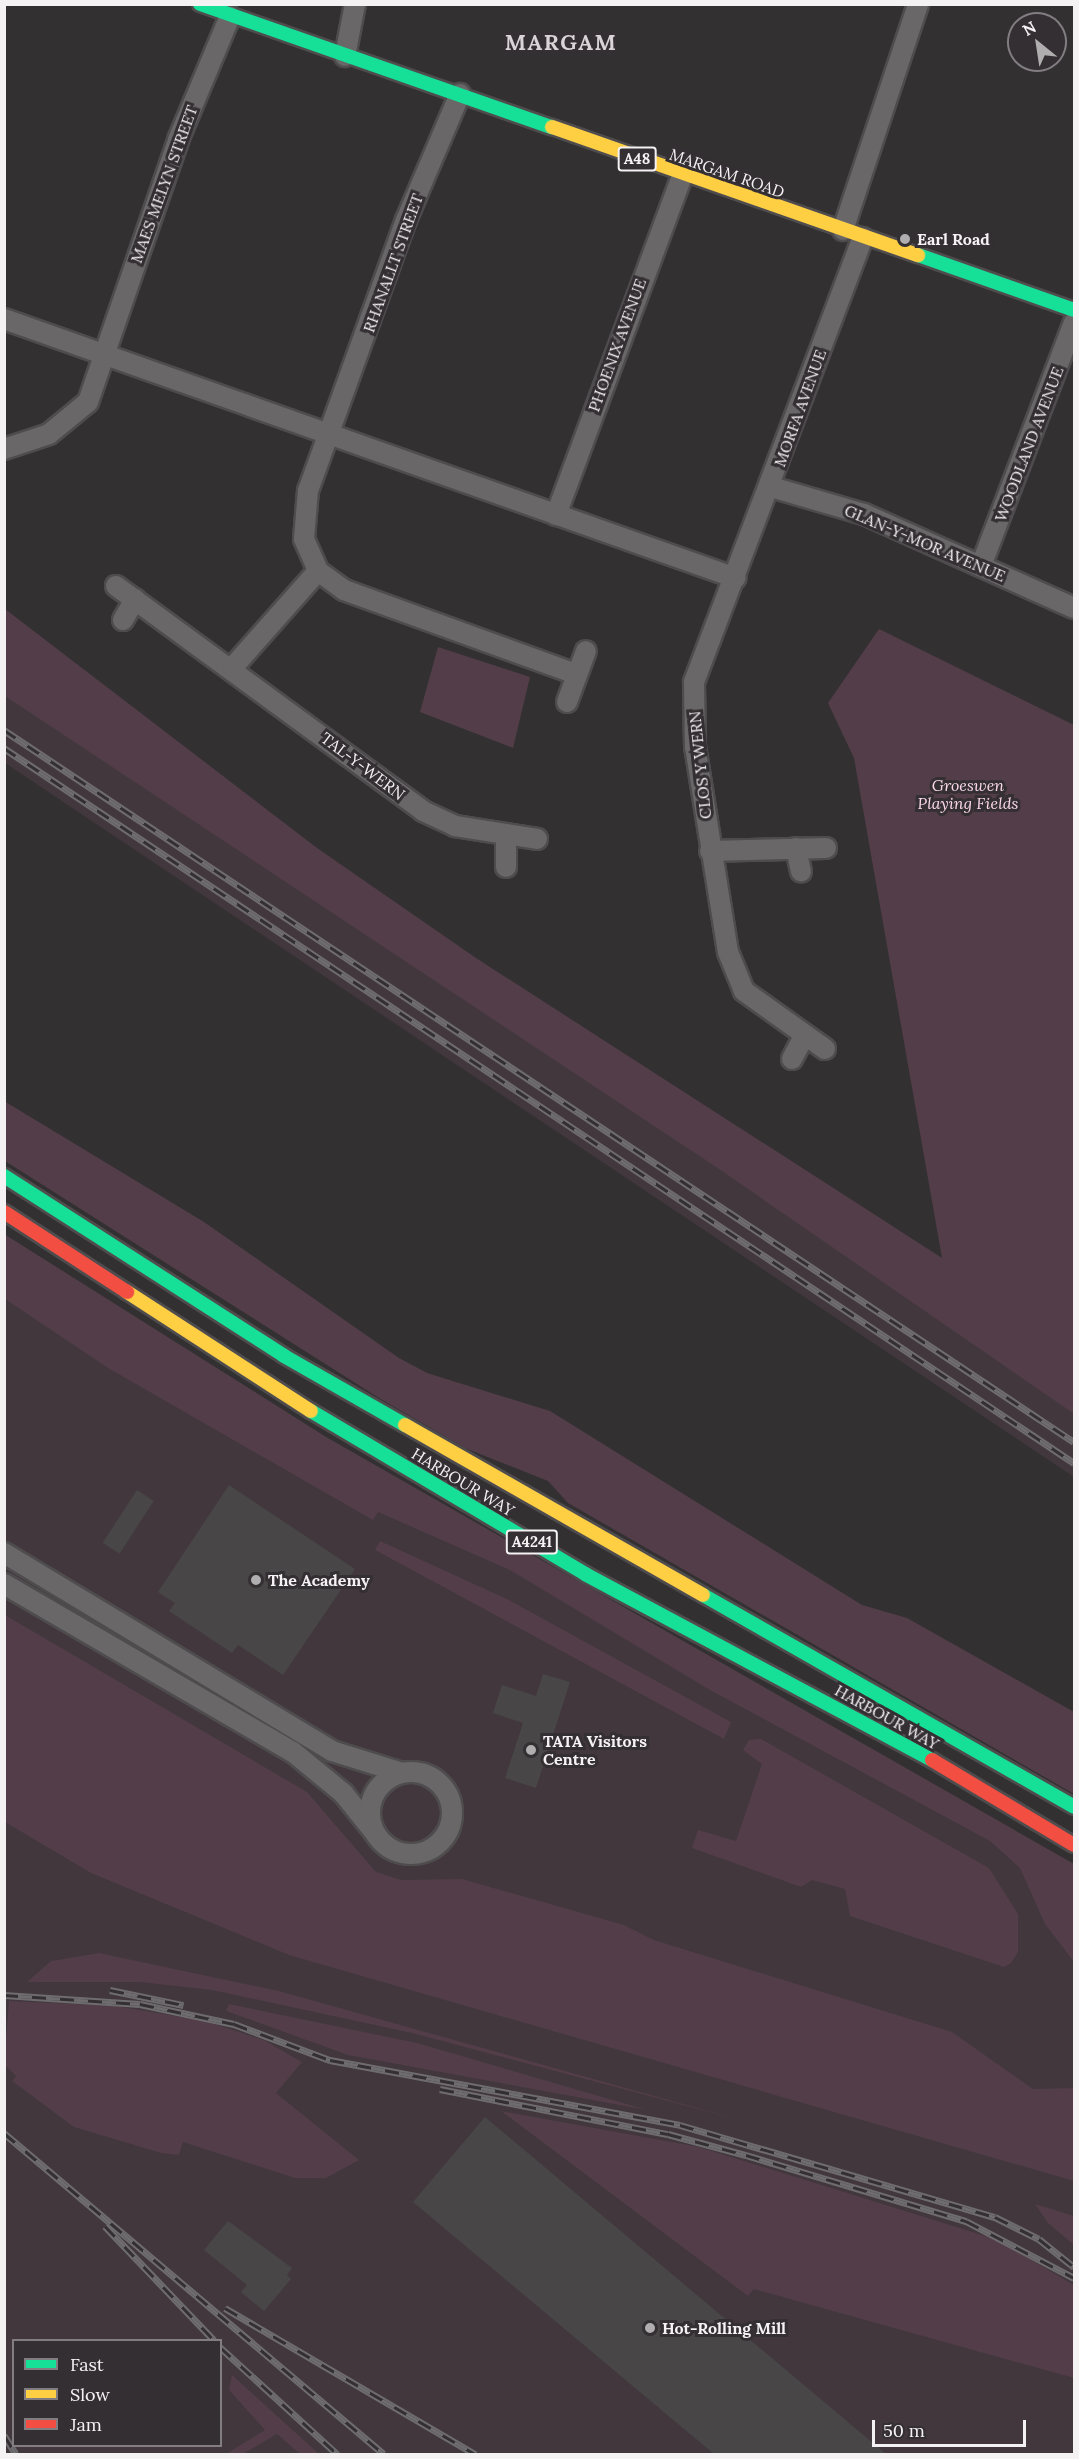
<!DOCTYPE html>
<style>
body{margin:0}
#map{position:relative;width:1079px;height:2459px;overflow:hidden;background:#333032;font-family:Lora,serif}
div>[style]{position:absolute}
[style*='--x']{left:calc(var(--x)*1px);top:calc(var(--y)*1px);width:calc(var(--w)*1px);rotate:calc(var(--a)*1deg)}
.built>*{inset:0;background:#41373d}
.green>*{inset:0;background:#523d48}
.building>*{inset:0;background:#484647;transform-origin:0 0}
.roads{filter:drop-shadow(2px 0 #4f4c4e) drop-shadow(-2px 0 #4f4c4e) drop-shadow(0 2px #4f4c4e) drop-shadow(0 -2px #4f4c4e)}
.street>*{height:20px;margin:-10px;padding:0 10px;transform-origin:10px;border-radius:10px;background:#696768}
.street>.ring{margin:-10px;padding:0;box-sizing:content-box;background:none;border:20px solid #696768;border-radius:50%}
.fast>*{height:14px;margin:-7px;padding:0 7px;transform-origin:7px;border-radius:7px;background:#16e098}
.slow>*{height:14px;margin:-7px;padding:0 7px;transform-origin:7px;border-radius:7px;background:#ffcf43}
.jam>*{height:14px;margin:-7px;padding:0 7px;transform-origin:7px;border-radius:7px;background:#f24e42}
.rail>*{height:7px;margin-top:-3.5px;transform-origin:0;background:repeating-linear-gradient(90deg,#342f32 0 14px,#6e6c6e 0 28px);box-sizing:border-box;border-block:2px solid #6e6c6e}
.dots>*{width:16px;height:16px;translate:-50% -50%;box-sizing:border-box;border:3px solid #342f32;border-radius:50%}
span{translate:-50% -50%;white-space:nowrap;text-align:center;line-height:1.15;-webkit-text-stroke:6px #342f32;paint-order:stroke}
.shield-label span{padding:2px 4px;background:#342f32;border:2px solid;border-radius:4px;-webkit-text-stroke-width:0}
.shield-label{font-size:15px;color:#f5f2f4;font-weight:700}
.street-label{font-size:16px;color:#f5f2f4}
.poi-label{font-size:16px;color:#f5f2f4;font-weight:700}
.left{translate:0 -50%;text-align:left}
.park-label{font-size:16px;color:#fbd7ea;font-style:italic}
.district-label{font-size:22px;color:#dad4d7;font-weight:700;letter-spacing:1.5px}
.frame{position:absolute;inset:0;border:6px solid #f5f2f4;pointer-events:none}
.legend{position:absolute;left:12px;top:2339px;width:210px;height:108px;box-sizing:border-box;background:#342f32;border:2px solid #817d80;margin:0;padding:8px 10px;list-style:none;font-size:18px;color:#f5f2f4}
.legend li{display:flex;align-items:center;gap:12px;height:30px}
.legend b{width:30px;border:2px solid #817d80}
.north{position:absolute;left:1007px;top:12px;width:60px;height:60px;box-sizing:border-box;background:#342f32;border:2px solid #817d80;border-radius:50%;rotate:330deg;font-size:16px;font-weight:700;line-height:24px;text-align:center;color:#f5f2f4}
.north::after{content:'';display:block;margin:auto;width:21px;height:27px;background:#b1aeb0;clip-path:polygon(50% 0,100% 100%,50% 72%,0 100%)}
.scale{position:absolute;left:872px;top:2420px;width:154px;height:27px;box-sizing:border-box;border:3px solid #f5f2f4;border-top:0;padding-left:8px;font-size:18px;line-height:21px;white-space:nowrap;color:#f5f2f4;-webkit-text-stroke:4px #342f32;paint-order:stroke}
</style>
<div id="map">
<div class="built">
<div style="clip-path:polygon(4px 664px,1074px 1414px,1074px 1477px,5px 763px)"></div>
<div style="clip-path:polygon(evenodd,4px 1234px,326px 1437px,534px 1556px,1074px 1889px,1074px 2088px,1060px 2091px,1074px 2096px,1074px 2454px,5px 2454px,4px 1234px,14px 2340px,220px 2340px,220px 2446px,14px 2446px,14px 2340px)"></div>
</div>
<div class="green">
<div style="clip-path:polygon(5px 609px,317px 848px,476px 958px,942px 1258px,854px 758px,828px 703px,879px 629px,1074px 725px,1074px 1414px,719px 1169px,5px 696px)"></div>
<div style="clip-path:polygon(438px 647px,530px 677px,513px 748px,420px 712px)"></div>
<div style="clip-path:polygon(4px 1101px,204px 1222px,399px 1358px,427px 1373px,550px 1411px,862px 1605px,907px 1618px,1074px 1712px,1074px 1794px,568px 1503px,548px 1481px,465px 1448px,379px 1398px,5px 1161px)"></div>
<div style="clip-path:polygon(4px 1234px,326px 1437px,1074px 1864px,1074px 1962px,1045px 1924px,1020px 1868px,990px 1841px,710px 1690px,510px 1570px,378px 1512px,373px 1520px,108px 1368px,5px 1299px)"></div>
<div style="clip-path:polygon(380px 1541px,507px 1599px,731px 1722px,724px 1739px,375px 1550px)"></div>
<div style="clip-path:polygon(5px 1615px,307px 1792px,376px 1872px,401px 1880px,462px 1879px,624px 1925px,654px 1940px,952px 2032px,1033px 2089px,1074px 2088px,1074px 2181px,289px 1955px,91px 1873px,5px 1822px)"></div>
<div style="clip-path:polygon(761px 1739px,989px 1868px,1018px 1914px,1018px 1952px,1011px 1963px,1004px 1967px,850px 1916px,845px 1889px,812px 1880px,801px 1887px,692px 1848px,698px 1830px,736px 1841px,762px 1764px,743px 1750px,749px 1740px)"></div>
<div style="clip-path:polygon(99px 1953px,279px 1991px,751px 2123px,412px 2033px,212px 1990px,140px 1982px,27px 1982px,51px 1961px)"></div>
<div style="clip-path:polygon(9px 2001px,116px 2006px,205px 2021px,264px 2040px,302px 2062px,276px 2093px,359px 2160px,326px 2178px,295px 2178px,183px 2142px,179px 2155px,161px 2153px,74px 2127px,12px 2081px,16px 2076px,4px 2064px)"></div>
<div style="clip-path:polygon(229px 2004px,417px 2043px,647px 2110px,348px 2055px,226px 2011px)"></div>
<div style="clip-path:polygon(501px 2111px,699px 2147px,995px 2239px,1074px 2285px,1074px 2378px,754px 2289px,748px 2296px)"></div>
<div style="clip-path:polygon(1035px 2204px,1074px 2216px,1074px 2245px,1048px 2223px)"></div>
<div style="clip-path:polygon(232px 2375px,319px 2454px,300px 2454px,277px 2434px,243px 2454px,226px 2454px,265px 2430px,229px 2390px)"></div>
</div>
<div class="building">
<div style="clip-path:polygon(229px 1485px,355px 1569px,283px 1675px,238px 1645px,232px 1653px,169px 1611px,175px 1603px,158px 1592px)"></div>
<div style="left:137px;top:1490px;width:20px;height:63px;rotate:33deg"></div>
<div style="clip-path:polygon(543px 1674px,570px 1682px,536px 1788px,505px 1778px,523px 1723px,493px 1713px,502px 1685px,536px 1696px)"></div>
<div style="clip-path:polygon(485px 2117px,886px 2454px,714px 2454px,413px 2202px)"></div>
<div style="clip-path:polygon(228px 2221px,292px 2268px,287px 2275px,291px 2279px,264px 2311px,241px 2292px,247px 2285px,204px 2250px)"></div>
</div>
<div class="roads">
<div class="street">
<div style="--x:345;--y:56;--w:53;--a:-79.1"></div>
<div style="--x:460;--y:94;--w:137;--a:113.2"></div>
<div style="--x:406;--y:220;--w:287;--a:109.9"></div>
<div style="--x:308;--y:490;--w:49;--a:94.7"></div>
<div style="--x:304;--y:539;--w:35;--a:66"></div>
<div style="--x:318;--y:571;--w:32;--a:36"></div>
<div style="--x:344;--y:590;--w:244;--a:19.9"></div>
<div style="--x:843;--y:230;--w:238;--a:-71.6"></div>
<div style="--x:4;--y:319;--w:776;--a:19.49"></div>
<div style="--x:4;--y:449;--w:47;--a:-18.4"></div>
<div style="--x:49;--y:434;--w:50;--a:-39.4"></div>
<div style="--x:88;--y:402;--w:277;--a:-71"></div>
<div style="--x:178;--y:140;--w:134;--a:-67.2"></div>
<div style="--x:771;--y:487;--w:97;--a:16.2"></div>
<div style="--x:864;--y:514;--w:230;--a:24.1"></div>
<div style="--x:556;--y:515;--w:362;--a:-69.6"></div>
<div style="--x:981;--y:566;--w:261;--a:-69.1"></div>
<div style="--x:116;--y:586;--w:381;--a:36.2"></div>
<div style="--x:423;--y:811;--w:35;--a:25"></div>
<div style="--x:455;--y:826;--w:83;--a:9"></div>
<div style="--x:123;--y:620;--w:24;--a:-60"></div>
<div style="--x:233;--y:667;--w:128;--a:-48.5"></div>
<div style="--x:567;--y:702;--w:54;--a:-69.6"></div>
<div style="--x:506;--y:837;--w:30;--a:90"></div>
<div style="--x:796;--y:848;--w:24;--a:78"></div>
<div style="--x:710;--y:851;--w:116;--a:-1.5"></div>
<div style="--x:825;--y:1049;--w:100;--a:-144.4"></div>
<div style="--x:744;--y:991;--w:42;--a:-112.3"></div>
<div style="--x:728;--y:952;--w:208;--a:-99.1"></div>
<div style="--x:695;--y:747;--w:65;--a:-90.9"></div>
<div style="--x:694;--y:682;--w:475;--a:-69.2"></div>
<div style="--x:792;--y:1059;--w:26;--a:-62"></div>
<div style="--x:4;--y:1553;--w:383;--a:31.1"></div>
<div style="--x:332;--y:1751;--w:73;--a:17.4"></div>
<div style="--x:4;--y:1584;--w:334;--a:30.2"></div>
<div style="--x:293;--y:1752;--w:65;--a:39.4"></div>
<div style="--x:343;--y:1793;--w:51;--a:51.3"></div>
<div class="ring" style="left:370px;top:1772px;width:62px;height:62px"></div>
</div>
<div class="fast">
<div style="--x:200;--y:4;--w:373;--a:19.3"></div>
<div style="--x:918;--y:255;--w:165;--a:19.4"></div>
<div style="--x:4;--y:1176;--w:333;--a:32.7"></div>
<div style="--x:284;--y:1356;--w:139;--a:29.7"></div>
<div style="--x:311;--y:1411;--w:319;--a:30.7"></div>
<div style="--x:585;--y:1574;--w:394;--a:28.2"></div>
<div style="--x:703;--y:1595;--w:427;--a:29.7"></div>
</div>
<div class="slow">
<div style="--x:552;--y:127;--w:388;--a:19.3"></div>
<div style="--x:127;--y:1292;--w:219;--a:32.9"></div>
<div style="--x:405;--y:1425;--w:343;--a:29.7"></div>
</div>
<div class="jam">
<div style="--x:4;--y:1212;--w:147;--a:33"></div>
<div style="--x:932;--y:1760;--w:165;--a:30.9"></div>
</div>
</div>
<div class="rail">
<div style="--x:4;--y:730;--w:1285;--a:33.64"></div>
<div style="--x:4;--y:748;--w:1287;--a:33.75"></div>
<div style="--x:110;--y:1990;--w:75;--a:11.6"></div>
<div style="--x:4;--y:1995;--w:136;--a:3.8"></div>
<div style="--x:140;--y:2004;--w:96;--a:12"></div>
<div style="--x:234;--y:2024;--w:103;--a:20.6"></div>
<div style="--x:330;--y:2060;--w:356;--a:10.5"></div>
<div style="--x:680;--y:2125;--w:328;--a:16.3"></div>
<div style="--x:995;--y:2217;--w:49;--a:26.6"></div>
<div style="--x:1039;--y:2239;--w:45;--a:38.7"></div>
<div style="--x:440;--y:2089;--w:232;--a:11.2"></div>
<div style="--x:668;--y:2134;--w:81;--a:15.1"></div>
<div style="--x:746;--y:2155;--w:230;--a:16.7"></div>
<div style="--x:966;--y:2221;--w:122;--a:27.8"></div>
<div style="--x:4;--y:2133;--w:497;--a:40.2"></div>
<div style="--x:105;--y:2226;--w:158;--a:46.3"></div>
<div style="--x:225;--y:2308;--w:290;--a:30.3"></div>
<div style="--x:220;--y:2347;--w:159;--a:42.4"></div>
<div style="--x:4;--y:2435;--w:22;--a:58"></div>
</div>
<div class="dots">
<div style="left:905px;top:239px;background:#b1aeb0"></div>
<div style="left:256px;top:1580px;background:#b1aeb0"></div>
<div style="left:531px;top:1750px;background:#b1aeb0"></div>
<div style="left:650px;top:2328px;background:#b1aeb0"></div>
</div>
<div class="shield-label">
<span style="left:637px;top:159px">A48</span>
<span style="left:532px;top:1542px">A4241</span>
</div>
<div class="street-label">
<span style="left:727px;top:173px;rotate:19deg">MARGAM ROAD</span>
<span style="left:164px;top:184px;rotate:-70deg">MAES MELYN STREET</span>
<span style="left:393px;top:263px;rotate:-70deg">RHANALLT STREET</span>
<span style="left:617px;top:345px;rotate:-70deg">PHOENIX AVENUE</span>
<span style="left:800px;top:408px;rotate:-70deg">MORFA AVENUE</span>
<span style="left:1029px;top:444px;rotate:-69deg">WOODLAND AVENUE</span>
<span style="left:925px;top:543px;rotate:23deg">GLAN-Y-MOR AVENUE</span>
<span style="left:700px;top:765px;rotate:-96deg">CLOS Y WERN</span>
<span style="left:363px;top:766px;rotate:37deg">TAL-Y-WERN</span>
<span style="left:463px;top:1482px;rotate:31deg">HARBOUR WAY</span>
<span style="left:887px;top:1717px;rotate:29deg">HARBOUR WAY</span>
</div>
<div class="poi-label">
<span class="left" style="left:917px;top:239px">Earl Road</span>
<span class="left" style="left:268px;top:1580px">The Academy</span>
<span class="left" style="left:543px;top:1750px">TATA Visitors<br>Centre</span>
<span class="left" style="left:662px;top:2328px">Hot-Rolling Mill</span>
</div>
<div class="park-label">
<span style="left:968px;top:794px">Groeswen<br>Playing Fields</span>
</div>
<div class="district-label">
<span style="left:561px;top:43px">MARGAM</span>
</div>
<div class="frame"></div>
<ul class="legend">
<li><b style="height:8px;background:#16e098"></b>Fast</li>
<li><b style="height:8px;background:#ffcf43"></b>Slow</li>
<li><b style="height:8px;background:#f24e42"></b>Jam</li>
</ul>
<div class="north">N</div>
<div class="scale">50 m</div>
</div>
